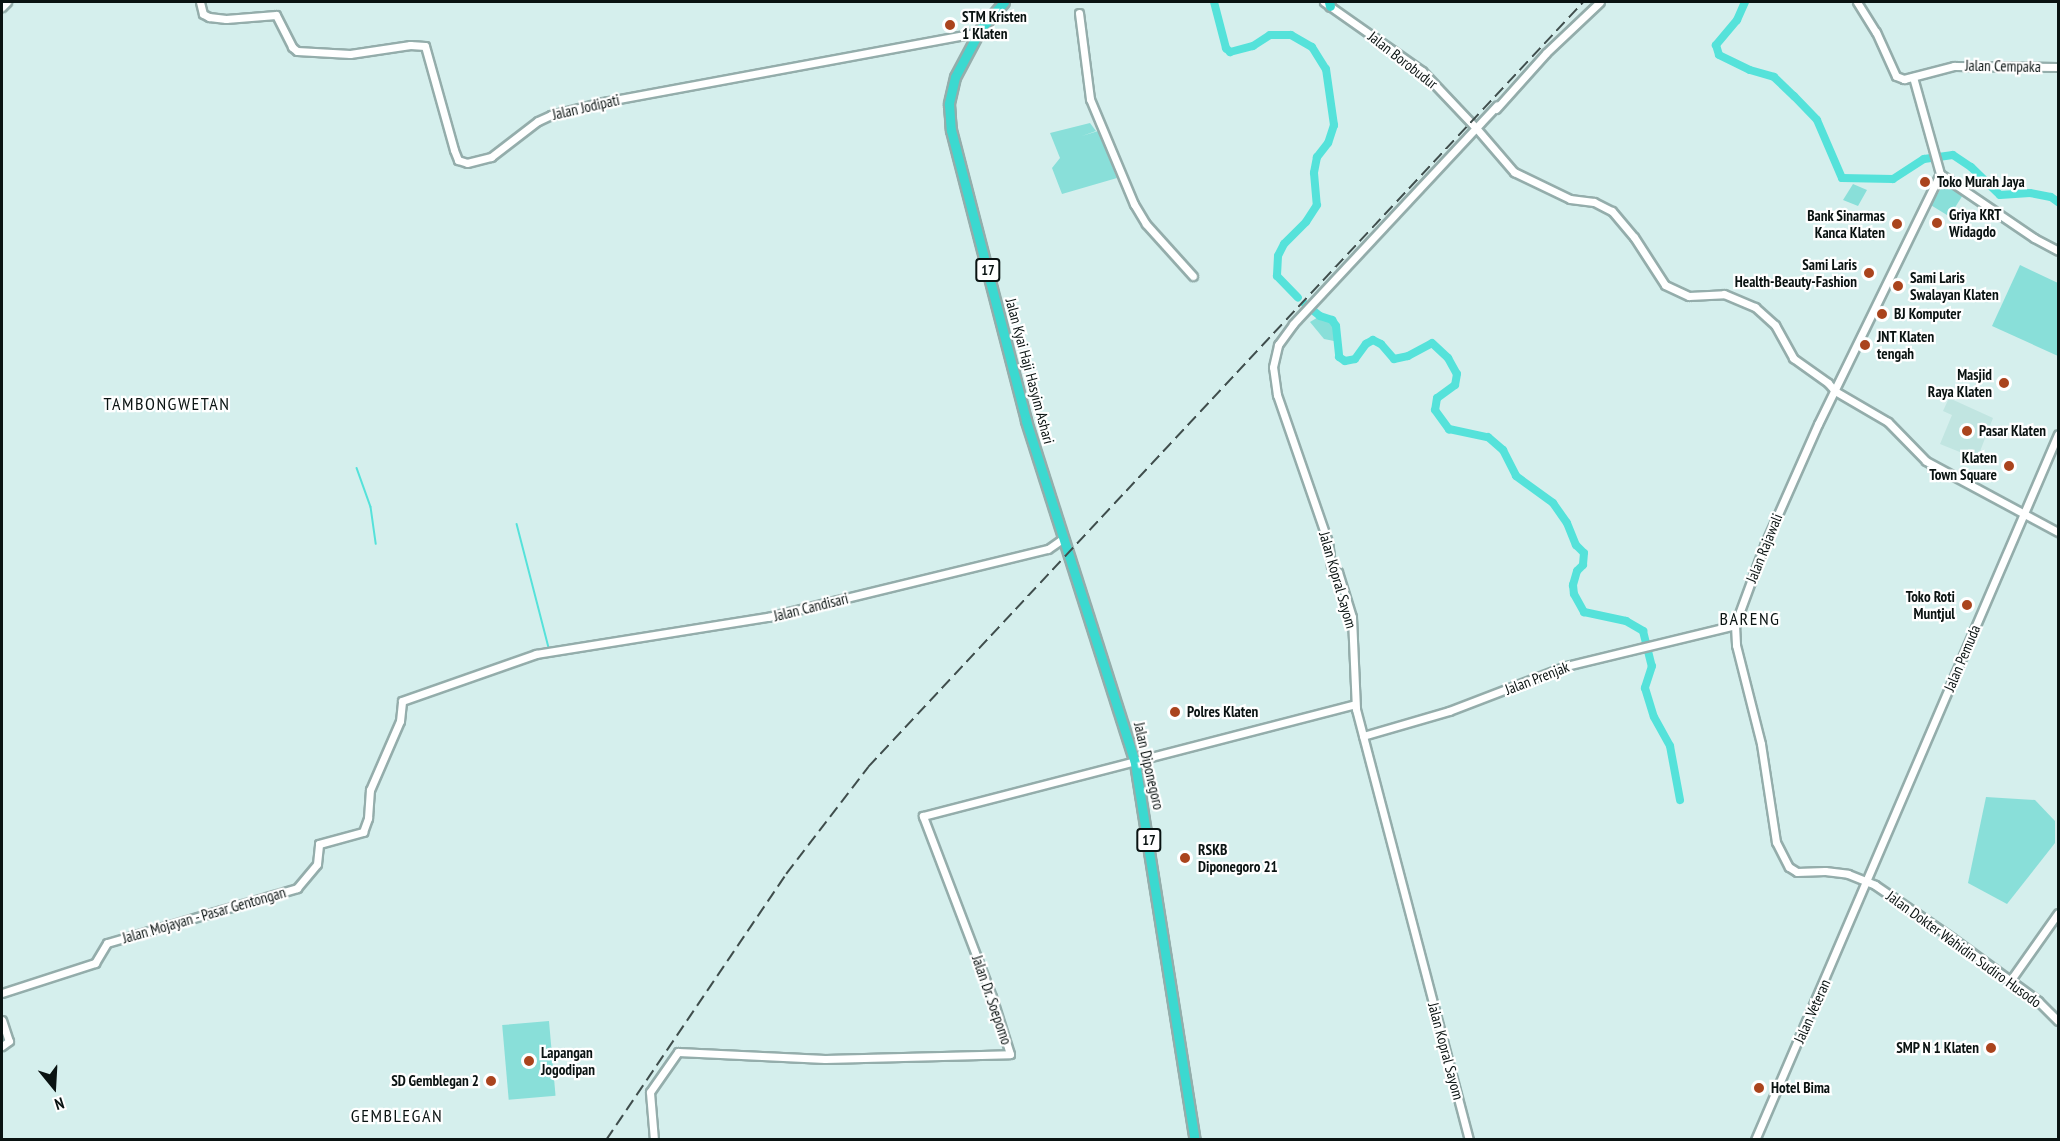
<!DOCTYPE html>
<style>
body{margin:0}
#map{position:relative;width:2060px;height:1141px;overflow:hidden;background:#d5efed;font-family:"PT Sans Narrow",sans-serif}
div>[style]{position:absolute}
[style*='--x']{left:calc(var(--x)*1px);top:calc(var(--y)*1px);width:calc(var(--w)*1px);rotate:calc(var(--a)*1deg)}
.built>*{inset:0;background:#c1e5e1}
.green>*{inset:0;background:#89dfd9;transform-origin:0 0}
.stream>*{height:1.5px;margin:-0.75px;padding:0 0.75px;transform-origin:0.75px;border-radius:0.75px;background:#55e2da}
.river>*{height:8px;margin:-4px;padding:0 4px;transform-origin:4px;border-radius:4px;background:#55e2da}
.roads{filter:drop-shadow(2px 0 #94adab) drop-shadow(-2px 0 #94adab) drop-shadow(0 2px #94adab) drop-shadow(0 -2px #94adab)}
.secondary>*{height:7px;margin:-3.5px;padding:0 3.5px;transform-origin:3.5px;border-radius:3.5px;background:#fff}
.highway>*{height:9px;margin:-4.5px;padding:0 4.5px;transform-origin:4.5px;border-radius:4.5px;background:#3bd9d0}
.rail>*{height:1.5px;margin-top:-0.75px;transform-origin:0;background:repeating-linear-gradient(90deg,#3f4d4c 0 12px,transparent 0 18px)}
.dots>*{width:16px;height:16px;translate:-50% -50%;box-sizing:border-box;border:3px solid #fff;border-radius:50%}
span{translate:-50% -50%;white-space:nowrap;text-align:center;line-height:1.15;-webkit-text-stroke:4.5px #fff;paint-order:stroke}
.shield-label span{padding:2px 4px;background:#fff;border:2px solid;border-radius:4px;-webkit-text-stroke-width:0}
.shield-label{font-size:14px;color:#0a1312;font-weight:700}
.poi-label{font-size:15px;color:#0a1312;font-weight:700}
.left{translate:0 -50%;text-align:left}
.right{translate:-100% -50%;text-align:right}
.street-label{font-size:15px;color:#0a1312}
.quarter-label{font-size:18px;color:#0a1312;letter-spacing:1.5px}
.frame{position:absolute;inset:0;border:3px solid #0a1312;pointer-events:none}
.north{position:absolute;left:24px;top:1057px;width:60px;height:60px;-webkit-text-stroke:4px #fff;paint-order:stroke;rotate:162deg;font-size:16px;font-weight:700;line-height:24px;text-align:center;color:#0a1312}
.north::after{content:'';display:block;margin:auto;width:21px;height:27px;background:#0a1312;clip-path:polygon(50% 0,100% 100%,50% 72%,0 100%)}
</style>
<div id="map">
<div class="built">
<div style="clip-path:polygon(1949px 398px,1993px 418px,1977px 459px,1940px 444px,1952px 415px,1943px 411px)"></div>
</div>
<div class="green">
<div style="clip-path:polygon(1090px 123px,1096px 131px,1082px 136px,1098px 131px,1117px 178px,1062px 194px,1052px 168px,1060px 158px,1050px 133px)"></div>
<div style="left:1945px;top:182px;width:22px;height:27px;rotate:32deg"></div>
<div style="clip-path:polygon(1853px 184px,1867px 190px,1858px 206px,1843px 200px)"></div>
<div style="clip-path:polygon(2020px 265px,2058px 283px,2058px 356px,1992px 326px)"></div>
<div style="clip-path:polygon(1320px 316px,1332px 320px,1336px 326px,1334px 341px,1324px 339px,1310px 322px)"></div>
<div style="clip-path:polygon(1986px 797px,2035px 800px,2055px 821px,2055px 843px,2007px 904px,1968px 883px)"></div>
<div style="left:549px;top:1021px;width:75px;height:47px;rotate:85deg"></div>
</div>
<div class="stream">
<div style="--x:357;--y:468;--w:41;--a:70.3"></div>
<div style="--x:371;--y:507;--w:37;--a:82"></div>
<div style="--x:517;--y:524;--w:128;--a:75.5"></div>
</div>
<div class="river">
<div style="--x:1214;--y:2;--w:48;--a:75.4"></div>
<div style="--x:1226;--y:48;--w:6;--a:45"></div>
<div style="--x:1230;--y:52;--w:24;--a:-15"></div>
<div style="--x:1253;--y:46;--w:20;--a:-33"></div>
<div style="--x:1270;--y:35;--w:21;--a:0"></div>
<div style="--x:1291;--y:35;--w:24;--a:30"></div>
<div style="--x:1312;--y:47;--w:26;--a:58"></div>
<div style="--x:1326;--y:69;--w:57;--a:81.9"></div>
<div style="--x:1334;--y:125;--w:19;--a:108"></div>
<div style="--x:1328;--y:143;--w:18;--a:128"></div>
<div style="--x:1317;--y:157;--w:16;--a:101"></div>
<div style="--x:1314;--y:173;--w:32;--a:85"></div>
<div style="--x:1317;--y:205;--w:20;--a:123"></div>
<div style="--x:1306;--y:222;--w:31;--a:135"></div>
<div style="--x:1284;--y:244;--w:13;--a:117"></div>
<div style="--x:1278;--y:256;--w:20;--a:93"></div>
<div style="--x:1277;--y:276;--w:30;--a:46"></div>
<div style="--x:1745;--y:2;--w:20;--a:114"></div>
<div style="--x:1737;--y:20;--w:33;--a:130"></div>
<div style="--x:1716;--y:45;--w:10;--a:73"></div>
<div style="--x:1719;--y:55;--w:34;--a:26"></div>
<div style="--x:1750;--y:70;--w:25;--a:16"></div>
<div style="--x:1774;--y:77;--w:28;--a:44"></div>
<div style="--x:1794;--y:96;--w:33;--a:46"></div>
<div style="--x:1817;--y:120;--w:63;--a:66.7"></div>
<div style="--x:1842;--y:178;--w:51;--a:1.1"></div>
<div style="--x:1893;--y:179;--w:37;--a:-33"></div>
<div style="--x:1924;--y:159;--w:29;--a:-8"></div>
<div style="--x:1953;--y:155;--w:22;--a:34"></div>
<div style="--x:1971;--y:167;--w:40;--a:44"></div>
<div style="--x:2000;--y:195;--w:30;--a:-4"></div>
<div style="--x:2030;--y:193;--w:21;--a:11"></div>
<div style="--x:2051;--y:197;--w:9;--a:36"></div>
<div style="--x:1305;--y:304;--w:19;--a:39"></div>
<div style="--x:1320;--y:316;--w:13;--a:18"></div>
<div style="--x:1332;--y:320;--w:7;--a:56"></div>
<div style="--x:1336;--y:326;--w:31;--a:84"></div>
<div style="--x:1339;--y:357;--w:7;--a:34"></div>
<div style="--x:1345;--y:361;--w:10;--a:-11"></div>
<div style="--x:1355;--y:359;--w:19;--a:-54"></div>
<div style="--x:1366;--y:344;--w:8;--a:-30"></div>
<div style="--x:1373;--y:340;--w:9;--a:27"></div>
<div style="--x:1381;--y:344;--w:20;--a:49"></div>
<div style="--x:1394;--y:359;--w:14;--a:-12"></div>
<div style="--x:1408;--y:356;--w:27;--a:-28"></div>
<div style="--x:1432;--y:343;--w:22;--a:43"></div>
<div style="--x:1448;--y:358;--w:18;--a:61"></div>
<div style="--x:1457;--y:374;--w:11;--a:100"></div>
<div style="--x:1455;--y:385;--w:22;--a:144"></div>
<div style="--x:1437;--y:398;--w:12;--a:99"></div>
<div style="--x:1435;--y:410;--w:24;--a:54"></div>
<div style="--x:1449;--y:429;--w:40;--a:12"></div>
<div style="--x:1488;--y:437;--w:20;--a:41"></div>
<div style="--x:1503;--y:450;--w:29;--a:63"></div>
<div style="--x:1516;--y:476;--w:46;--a:36.1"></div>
<div style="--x:1553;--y:503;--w:24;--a:55"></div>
<div style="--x:1567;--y:523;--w:24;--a:68"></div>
<div style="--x:1576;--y:545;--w:11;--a:45"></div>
<div style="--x:1584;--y:553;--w:12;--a:95"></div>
<div style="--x:1583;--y:565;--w:8;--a:135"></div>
<div style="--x:1577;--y:571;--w:15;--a:106"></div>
<div style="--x:1573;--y:585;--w:9;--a:84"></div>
<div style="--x:1574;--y:594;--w:21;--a:61"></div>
<div style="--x:1584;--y:612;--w:43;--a:12.1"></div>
<div style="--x:1626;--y:621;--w:20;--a:30"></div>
<div style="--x:1643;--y:631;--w:36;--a:76"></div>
<div style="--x:1652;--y:666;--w:23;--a:108"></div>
<div style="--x:1645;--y:688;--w:30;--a:73"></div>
<div style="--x:1654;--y:717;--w:33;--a:61"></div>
<div style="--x:1670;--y:746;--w:55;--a:79.5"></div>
</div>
<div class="roads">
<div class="secondary">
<div style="--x:200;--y:2;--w:12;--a:76"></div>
<div style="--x:203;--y:14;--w:7;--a:27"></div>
<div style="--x:209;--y:17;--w:17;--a:7"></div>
<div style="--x:226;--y:19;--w:50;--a:-4.6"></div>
<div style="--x:276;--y:15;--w:36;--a:63"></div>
<div style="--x:292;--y:47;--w:6;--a:39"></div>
<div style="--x:297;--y:51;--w:53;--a:3.2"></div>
<div style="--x:350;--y:54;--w:61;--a:-8.5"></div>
<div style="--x:410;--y:45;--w:15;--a:4"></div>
<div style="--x:425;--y:46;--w:108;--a:74.4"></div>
<div style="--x:454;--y:150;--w:11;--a:68"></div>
<div style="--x:458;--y:160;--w:9;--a:18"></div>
<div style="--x:467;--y:163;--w:25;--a:-14"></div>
<div style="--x:491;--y:157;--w:59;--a:-37.5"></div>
<div style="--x:538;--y:121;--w:14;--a:-25"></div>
<div style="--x:551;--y:115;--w:54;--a:-14"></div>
<div style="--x:603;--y:102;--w:382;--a:-10.5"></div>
<div style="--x:1324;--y:2;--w:120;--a:35.1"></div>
<div style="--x:1422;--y:71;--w:77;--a:46.6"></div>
<div style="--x:1857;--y:2;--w:36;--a:58"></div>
<div style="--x:1876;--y:32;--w:48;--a:65.6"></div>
<div style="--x:1896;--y:76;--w:9;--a:21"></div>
<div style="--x:1904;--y:79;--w:52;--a:-14.6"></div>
<div style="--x:1954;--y:66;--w:104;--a:0.6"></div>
<div style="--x:2;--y:7;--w:7;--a:-45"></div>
<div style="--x:1079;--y:13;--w:87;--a:82.7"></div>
<div style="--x:1090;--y:99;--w:114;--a:67.3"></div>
<div style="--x:1134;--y:204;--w:23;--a:59"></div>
<div style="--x:1146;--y:224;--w:70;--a:47.9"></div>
<div style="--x:1913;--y:77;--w:101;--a:74.4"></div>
<div style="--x:1496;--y:109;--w:75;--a:-48.2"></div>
<div style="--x:1546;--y:53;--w:74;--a:-43.4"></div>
<div style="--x:1477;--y:129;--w:57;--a:49.3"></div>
<div style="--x:1514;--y:172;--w:62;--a:25.7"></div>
<div style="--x:1570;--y:199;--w:24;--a:7"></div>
<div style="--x:1594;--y:202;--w:20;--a:27"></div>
<div style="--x:1612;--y:211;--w:34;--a:50"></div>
<div style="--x:1634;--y:237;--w:57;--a:57.1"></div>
<div style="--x:1665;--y:285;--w:26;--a:25"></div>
<div style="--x:1689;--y:296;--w:35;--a:-3"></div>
<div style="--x:1724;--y:294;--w:34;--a:23"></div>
<div style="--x:1755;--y:307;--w:27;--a:42"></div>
<div style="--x:1775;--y:325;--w:38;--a:61"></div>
<div style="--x:1793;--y:358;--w:43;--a:35.5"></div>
<div style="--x:1828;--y:383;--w:11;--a:49"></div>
<div style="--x:1835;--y:391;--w:61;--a:30.3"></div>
<div style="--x:1888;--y:422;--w:54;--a:45.7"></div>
<div style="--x:1926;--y:461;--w:150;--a:28.3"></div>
<div style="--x:1940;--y:174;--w:278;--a:116"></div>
<div style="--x:1818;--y:424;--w:133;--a:113.9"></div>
<div style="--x:1764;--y:546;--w:84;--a:110.2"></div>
<div style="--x:1735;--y:625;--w:20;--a:87"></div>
<div style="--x:1736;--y:645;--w:102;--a:75.8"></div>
<div style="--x:1761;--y:744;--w:99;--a:81.3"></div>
<div style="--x:1776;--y:842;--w:28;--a:63"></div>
<div style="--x:1789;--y:867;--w:9;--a:32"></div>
<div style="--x:1797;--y:872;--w:28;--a:-2"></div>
<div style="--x:1825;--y:871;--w:23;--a:7"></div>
<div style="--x:1848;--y:874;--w:29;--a:22"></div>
<div style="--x:1875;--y:885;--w:93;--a:34.5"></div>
<div style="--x:1952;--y:938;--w:107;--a:36.2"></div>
<div style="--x:2038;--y:1001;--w:28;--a:45"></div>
<div style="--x:1940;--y:174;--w:114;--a:34.2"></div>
<div style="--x:2034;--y:238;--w:27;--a:28"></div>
<div style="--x:1363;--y:736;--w:90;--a:-16.2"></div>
<div style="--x:1449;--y:711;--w:125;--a:-21"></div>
<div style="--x:1566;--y:666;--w:174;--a:-13.6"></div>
<div style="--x:2010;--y:981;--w:83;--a:-54.8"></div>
<div style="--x:2;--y:993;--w:98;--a:-17.9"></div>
<div style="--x:95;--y:963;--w:23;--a:-59"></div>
<div style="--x:107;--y:943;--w:198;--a:-16.1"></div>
<div style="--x:297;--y:888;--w:31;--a:-50"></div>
<div style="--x:317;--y:864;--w:20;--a:-84"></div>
<div style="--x:319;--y:844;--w:46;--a:-15.3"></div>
<div style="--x:363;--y:832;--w:15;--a:-70"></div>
<div style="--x:368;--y:818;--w:28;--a:-86"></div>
<div style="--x:370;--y:790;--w:75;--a:-66.5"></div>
<div style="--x:400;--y:721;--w:20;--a:-84"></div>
<div style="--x:402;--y:701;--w:142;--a:-19.3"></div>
<div style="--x:536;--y:654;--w:235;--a:-9.1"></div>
<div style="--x:768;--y:617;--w:288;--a:-13.7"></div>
<div style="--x:1048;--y:549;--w:19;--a:-35"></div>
<div style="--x:2;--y:1020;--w:22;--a:72"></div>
<div style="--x:9;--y:1041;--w:9;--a:144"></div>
<div style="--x:654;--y:1140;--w:48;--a:-94.8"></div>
<div style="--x:650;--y:1092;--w:49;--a:-55"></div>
<div style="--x:678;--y:1052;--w:147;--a:2.7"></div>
<div style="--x:825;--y:1059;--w:185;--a:-1.5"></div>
<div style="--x:1010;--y:1054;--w:60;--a:-107.5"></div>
<div style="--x:992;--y:997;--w:194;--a:-110.9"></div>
<div style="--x:923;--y:816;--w:446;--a:-14.5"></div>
<div style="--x:1469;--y:1140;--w:446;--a:-104.7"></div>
<div style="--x:1356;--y:709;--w:92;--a:-92.5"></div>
<div style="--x:1352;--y:617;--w:47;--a:-107.3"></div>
<div style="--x:1338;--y:572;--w:10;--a:-135"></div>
<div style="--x:1331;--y:565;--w:23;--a:-97"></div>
<div style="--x:1328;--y:542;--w:156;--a:-109.1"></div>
<div style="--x:1277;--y:395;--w:28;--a:-98"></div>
<div style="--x:1273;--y:367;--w:23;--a:-77"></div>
<div style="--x:1278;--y:345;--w:26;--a:-54"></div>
<div style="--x:1293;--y:324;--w:299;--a:-47"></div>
<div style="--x:1755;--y:1140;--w:768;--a:-66.77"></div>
</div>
<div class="highway">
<div style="--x:1004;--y:2;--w:35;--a:131"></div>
<div style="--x:981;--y:28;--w:55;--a:118"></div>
<div style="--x:955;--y:77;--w:28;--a:103"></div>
<div style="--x:949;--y:104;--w:26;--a:86"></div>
<div style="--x:951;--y:130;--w:301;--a:75.5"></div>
<div style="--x:1026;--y:421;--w:359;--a:72.3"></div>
<div style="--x:1135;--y:763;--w:382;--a:81"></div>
<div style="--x:1329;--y:2;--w:4;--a:76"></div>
</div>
</div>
<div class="rail">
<div style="--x:606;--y:1140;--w:321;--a:-55.9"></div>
<div style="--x:786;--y:874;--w:135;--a:-52.5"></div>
<div style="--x:868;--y:767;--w:1047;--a:-46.93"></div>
</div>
<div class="dots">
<div style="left:950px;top:25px;background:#aa441d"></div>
<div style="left:1925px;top:182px;background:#aa441d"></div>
<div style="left:1937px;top:223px;background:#aa441d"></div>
<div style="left:1897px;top:224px;background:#aa441d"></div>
<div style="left:1869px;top:273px;background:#aa441d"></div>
<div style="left:1898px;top:286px;background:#aa441d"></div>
<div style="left:1882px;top:314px;background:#aa441d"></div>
<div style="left:1865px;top:345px;background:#aa441d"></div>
<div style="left:2004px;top:383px;background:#aa441d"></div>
<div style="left:1967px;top:431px;background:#aa441d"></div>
<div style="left:2009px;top:466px;background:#aa441d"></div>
<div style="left:1967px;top:605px;background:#aa441d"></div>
<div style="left:1175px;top:712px;background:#aa441d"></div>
<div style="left:1185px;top:858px;background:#aa441d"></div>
<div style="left:1991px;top:1048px;background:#aa441d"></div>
<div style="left:529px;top:1061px;background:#aa441d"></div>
<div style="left:491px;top:1081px;background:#aa441d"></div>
<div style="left:1759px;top:1088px;background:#aa441d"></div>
</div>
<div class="shield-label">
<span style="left:988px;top:270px">17</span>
<span style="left:1149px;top:840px">17</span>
</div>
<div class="poi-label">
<span class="left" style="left:962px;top:25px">STM Kristen<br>1 Klaten</span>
<span class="left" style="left:1937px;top:182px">Toko Murah Jaya</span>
<span class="left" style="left:1949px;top:223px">Griya KRT<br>Widagdo</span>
<span class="right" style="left:1885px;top:224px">Bank Sinarmas<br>Kanca Klaten</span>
<span class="right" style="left:1857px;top:273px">Sami Laris<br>Health-Beauty-Fashion</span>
<span class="left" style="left:1910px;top:286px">Sami Laris<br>Swalayan Klaten</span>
<span class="left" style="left:1894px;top:314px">BJ Komputer</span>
<span class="left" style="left:1877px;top:345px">JNT Klaten<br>tengah</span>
<span class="right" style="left:1992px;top:383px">Masjid<br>Raya Klaten</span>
<span class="left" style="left:1979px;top:431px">Pasar Klaten</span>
<span class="right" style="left:1997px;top:466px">Klaten<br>Town Square</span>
<span class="right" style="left:1955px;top:605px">Toko Roti<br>Muntjul</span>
<span class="left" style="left:1187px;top:712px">Polres Klaten</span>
<span class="left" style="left:1198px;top:858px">RSKB<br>Diponegoro 21</span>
<span class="right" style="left:1979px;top:1048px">SMP N 1 Klaten</span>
<span class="left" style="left:541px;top:1061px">Lapangan<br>Jogodipan</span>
<span class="right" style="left:479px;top:1081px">SD Gemblegan 2</span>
<span class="left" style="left:1771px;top:1088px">Hotel Bima</span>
</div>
<div class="street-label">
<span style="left:1403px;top:60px;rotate:38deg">Jalan Borobudur</span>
<span style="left:2003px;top:66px;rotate:1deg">Jalan Cempaka</span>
<span style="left:586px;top:107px;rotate:-13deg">Jalan Jodipati</span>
<span style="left:1030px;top:371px;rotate:75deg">Jalan Kyai Haji Hasyim Ashari</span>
<span style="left:1764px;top:548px;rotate:-68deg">Jalan Rajawali</span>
<span style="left:1338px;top:580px;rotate:74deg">Jalan Kopral Sayom</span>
<span style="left:811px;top:607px;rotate:-14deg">Jalan Candisari</span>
<span style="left:1962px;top:658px;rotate:-67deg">Jalan Pemuda</span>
<span style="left:1537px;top:678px;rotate:-21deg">Jalan Prenjak</span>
<span style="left:1149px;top:766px;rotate:77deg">Jalan Diponegoro</span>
<span style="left:204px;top:915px;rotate:-16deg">Jalan Mojayan - Pasar Gentongan</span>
<span style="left:1964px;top:949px;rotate:36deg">Jalan Dokter Wahidin Sudiro Husodo</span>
<span style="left:992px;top:1000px;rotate:71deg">Jalan Dr. Soepomo</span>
<span style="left:1812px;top:1011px;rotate:-66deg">Jalan Veteran</span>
<span style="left:1446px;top:1051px;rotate:75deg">Jalan Kopral Sayom</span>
</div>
<div class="quarter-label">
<span style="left:167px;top:404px">TAMBONGWETAN</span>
<span style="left:1750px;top:619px">BARENG</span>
<span style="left:397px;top:1116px">GEMBLEGAN</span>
</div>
<div class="frame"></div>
<div class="north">N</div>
</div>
